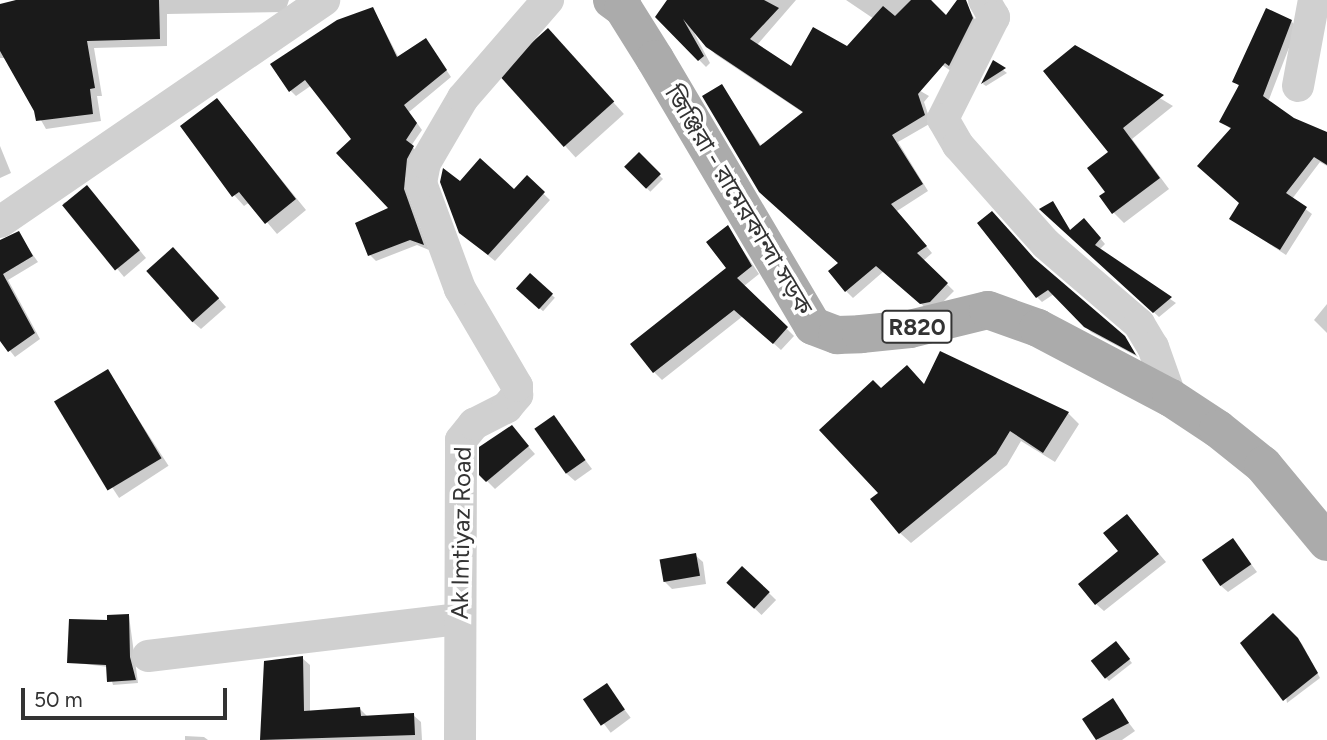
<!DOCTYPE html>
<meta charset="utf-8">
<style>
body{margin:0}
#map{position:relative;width:1327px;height:740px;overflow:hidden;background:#fff;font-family:Figtree,"Noto Sans Bengali",sans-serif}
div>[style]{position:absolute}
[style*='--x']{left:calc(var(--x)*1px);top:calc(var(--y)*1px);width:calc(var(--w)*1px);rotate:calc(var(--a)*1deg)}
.shadow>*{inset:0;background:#0003;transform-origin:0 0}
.building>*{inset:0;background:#1a1a1a;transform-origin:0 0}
.street>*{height:32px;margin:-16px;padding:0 16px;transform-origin:16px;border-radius:16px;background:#d0d0d0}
.primary>*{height:38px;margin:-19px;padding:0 19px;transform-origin:19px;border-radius:19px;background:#ababab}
span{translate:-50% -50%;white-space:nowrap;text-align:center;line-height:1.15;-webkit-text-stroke:7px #fff;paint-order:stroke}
.shield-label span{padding:2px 5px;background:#fff;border:2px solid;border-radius:5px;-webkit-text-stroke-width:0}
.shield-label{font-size:23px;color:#333;font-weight:700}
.street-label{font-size:24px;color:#333}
.scale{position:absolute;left:21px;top:688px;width:206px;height:32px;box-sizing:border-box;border:4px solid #333;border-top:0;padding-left:9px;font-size:21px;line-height:24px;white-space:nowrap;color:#333;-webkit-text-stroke:5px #fff;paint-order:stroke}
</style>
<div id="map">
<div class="shadow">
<div style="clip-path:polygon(17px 0,289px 0,285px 12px,167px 14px,167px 46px,94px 48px,102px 96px,97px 96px,101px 121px,46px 129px,6px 58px,0 58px,0 5px)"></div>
<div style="clip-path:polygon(674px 0,796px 0,757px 45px,792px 68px,813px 29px,929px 96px,924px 102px,931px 123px,898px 142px,928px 191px,897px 211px,932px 253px,923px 261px,954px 291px,937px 308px,928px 310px,884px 271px,853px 298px,846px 291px,840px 263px,768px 198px,721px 86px,762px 147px,805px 114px,715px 54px,690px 25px,710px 63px,706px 67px,657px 17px)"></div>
<div style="clip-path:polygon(846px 0,931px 0,946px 18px,964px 0,978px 25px,951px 71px)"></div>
<div style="clip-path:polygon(373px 9px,399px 58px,431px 47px,451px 77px,409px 112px,422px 130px,411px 146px,419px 153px,409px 196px,429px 250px,417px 245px,376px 261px,370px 255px,391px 209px,354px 139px,312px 85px,296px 96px,290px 90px)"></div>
<div style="clip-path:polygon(1291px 21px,1297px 27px,1268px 102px,1293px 120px,1327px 134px,1327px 166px,1320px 162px,1292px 199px,1312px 214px,1286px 255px,1231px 219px,1241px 203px,1232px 130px,1221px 121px,1240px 87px,1234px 81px)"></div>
<div style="left:559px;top:42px;width:97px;height:65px;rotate:48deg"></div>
<div style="clip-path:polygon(1075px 47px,1173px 106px,1132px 139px,1169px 189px,1124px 223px,1114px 213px,1107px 192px,1111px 152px)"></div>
<div style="clip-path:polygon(994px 63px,1007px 73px,986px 86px,983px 84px)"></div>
<div style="clip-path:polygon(217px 100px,306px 210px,277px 234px,250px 202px,244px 206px,234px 195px)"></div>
<div style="clip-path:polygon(0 146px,11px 173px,0 178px)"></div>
<div style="left:639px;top:155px;width:34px;height:18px;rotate:45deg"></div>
<div style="clip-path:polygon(527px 178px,550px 200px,495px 261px,468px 239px,460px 183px,514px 191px)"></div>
<div style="clip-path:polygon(94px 195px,146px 258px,124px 277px,63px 203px)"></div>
<div style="clip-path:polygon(1053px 203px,1071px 231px,1089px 225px,1105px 244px,1099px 250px,1176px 303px,1159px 317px,1042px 209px)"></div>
<div style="clip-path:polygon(727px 227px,759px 274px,744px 286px,794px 336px,781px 350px,743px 316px,662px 380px,654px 372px,729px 269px)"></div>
<div style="clip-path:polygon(18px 234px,38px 262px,8px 280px,40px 339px,15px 357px,0 338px,0 242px)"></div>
<div style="clip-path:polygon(181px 257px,226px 307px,201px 329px,193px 322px)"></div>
<div style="clip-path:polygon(1035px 262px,1124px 337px,1138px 357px,1091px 332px,1054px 294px,1042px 302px,1037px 297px)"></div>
<div style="left:530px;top:276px;width:33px;height:18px;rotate:41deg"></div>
<div style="clip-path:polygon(1327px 304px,1327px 333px,1314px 320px)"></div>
<div style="clip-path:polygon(941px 353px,1068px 413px,1079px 424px,1055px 462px,1021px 441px,1007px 465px,911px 543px,900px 533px,880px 493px,881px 390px,925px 386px)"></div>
<div style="left:107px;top:371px;width:113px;height:59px;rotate:57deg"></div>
<div style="clip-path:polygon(553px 417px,592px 469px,575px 481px,567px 474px)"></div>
<div style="clip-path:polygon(511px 427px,535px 454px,495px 489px,487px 481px,481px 447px)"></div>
<div style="clip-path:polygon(1127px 516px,1166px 562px,1104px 611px,1096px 604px,1120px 551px)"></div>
<div style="clip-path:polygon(1233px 540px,1257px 572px,1228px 592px,1220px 585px)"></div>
<div style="clip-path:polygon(695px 555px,703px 562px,706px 584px,672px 589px,664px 581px)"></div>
<div style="left:743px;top:568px;width:46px;height:21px;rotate:44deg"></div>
<div style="clip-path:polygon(129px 616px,138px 683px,113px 685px,108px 667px,69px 662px,109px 622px)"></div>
<div style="clip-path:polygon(1273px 616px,1302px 644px,1320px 678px,1287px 703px)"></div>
<div style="clip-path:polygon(1119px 647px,1132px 663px,1109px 681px,1106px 678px)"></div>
<div style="clip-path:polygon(302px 658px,310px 665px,310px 713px,360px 709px,368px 717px,413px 715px,421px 722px,422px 740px,262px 740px,265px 662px)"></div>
<div style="left:606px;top:685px;width:41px;height:25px;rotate:53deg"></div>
<div style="clip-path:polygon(1112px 701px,1135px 731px,1122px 740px,1098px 740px,1084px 720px)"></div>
<div style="clip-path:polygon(185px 736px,204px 737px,208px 740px,185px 740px)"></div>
</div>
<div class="building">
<div style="clip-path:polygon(16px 0,159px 0,160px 39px,87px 41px,95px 88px,90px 89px,93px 114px,36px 121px,34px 111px,0 51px,0 4px)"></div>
<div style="clip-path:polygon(667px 0,764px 0,779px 8px,750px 39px,791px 66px,813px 27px,847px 46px,883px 6px,895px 16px,911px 0,931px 0,946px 15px,957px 0,966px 0,973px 18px,949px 66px,945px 63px,918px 94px,925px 115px,892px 135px,923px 184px,891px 204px,927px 246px,917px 253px,948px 283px,930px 302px,920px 304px,876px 266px,845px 292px,828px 271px,838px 263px,759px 192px,702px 96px,722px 84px,760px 146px,803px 112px,706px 47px,683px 19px,704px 56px,698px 61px,655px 17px)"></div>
<div style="clip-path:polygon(373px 7px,397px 57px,426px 38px,447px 70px,404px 105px,417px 123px,406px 140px,414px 146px,407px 159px,404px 189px,424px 245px,410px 240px,368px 256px,355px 223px,388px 208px,336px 153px,351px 139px,305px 80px,289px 92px,270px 64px,337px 20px)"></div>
<div style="clip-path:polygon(1266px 8px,1292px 20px,1263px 96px,1294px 118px,1327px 132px,1327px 165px,1314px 157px,1286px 193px,1307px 207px,1280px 250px,1229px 219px,1239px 203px,1197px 166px,1231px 128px,1219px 122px,1239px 85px,1232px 82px)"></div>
<div style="left:548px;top:28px;width:99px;height:68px;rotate:48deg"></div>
<div style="clip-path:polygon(1075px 45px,1164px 95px,1123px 128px,1160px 178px,1112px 214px,1099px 196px,1105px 192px,1087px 168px,1108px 152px,1043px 71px)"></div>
<div style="clip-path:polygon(993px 60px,1006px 68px,981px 84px)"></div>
<div style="clip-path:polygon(217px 98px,296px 199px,265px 224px,239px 192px,232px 197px,180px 126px)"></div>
<div style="left:639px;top:152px;width:31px;height:21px;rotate:45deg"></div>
<div style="clip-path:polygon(480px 158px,514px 189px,527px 175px,545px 192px,488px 255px,459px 233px,440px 182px,443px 168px,460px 181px)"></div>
<div style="left:87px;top:185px;width:84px;height:32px;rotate:51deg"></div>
<div style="clip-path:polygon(1053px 201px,1070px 230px,1084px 218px,1101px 238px,1095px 245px,1172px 297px,1153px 313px,1039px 209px)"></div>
<div style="clip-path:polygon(992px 211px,1034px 258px,1125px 336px,1136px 355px,1084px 327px,1048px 290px,1036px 298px,977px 223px)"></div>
<div style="clip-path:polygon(728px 225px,752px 266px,737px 278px,788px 327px,773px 344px,734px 310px,653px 373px,630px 344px,726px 268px,706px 242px)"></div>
<div style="clip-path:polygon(19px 231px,33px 256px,3px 274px,35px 333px,8px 352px,0 341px,0 240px)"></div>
<div style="left:173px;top:247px;width:69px;height:36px;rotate:48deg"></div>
<div style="left:530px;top:273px;width:31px;height:21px;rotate:42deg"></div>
<div style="clip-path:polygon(940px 351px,1069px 412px,1043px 453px,1010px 431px,996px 454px,899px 534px,870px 499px,878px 493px,819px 430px,873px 380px,881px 388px,907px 365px,924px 384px)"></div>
<div style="left:108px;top:369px;width:104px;height:63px;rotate:59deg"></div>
<div style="left:554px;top:415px;width:55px;height:24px;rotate:55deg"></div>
<div style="clip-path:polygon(512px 425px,529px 446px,486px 482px,479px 475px,479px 447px)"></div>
<div style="clip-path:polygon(1127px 514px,1159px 554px,1095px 605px,1078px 584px,1118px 551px,1103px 533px)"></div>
<div style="left:1233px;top:538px;width:32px;height:38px;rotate:55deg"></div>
<div style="left:696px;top:553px;width:23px;height:37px;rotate:80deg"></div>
<div style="left:742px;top:566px;width:38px;height:23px;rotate:43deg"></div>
<div style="clip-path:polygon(1273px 613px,1298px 638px,1318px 673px,1283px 701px,1240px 643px)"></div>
<div style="clip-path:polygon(129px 614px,130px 657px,136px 680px,107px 682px,106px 665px,67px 663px,69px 619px,107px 620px,107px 615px)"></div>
<div style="left:1116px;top:641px;width:23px;height:32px;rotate:52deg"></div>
<div style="clip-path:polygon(303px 656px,304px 711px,360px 707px,361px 716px,414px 713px,415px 735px,260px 740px,264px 661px)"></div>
<div style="left:607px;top:683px;width:32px;height:29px;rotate:56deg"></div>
<div style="clip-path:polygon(1113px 698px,1129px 723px,1096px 740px,1082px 719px)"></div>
</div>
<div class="street">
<div style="--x:984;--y:0;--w:20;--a:60"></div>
<div style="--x:994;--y:17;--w:114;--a:116.6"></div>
<div style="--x:943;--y:119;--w:30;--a:60"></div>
<div style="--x:958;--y:145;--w:132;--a:48.4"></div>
<div style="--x:1046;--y:244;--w:123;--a:40.7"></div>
<div style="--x:1139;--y:324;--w:27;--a:59"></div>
<div style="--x:1153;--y:347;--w:54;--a:70.6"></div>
<div style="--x:1298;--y:86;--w:87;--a:-79.5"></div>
<div style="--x:0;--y:222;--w:393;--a:-34.4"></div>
<div style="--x:148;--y:656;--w:314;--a:-6.8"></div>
<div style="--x:460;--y:740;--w:300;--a:-89.8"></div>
<div style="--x:461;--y:440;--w:21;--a:-51"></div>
<div style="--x:474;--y:424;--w:37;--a:-27"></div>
<div style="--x:507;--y:407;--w:16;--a:-50"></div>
<div style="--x:517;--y:395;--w:9;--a:-90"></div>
<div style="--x:517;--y:386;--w:113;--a:-120.4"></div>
<div style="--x:460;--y:289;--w:113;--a:-110.2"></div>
<div style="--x:421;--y:183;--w:20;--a:-79"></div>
<div style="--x:425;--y:163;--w:75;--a:-59.7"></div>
<div style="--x:463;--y:98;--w:130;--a:-49.1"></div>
</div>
<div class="primary">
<div style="--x:612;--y:0;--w:14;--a:36"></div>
<div style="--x:623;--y:8;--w:60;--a:57.9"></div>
<div style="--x:655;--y:59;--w:310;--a:59.4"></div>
<div style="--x:813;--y:326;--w:26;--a:21"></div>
<div style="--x:837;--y:335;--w:24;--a:-2"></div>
<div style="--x:861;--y:334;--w:49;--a:-5.8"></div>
<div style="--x:910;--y:329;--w:80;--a:-13.7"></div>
<div style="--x:988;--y:310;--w:53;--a:19.8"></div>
<div style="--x:1038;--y:328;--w:150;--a:27.8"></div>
<div style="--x:1171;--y:398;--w:56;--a:33.4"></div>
<div style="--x:1218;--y:429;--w:58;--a:38.7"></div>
<div style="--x:1263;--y:465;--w:100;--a:50.3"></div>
</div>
<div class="shield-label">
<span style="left:917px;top:327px">R820</span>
</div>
<div class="street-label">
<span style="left:739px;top:200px;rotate:59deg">জিঞ্জিরা - রামেরকান্দা সড়ক</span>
<span style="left:461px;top:533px;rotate:-89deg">Ak Imtiyaz Road</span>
</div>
<div class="scale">50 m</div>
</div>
